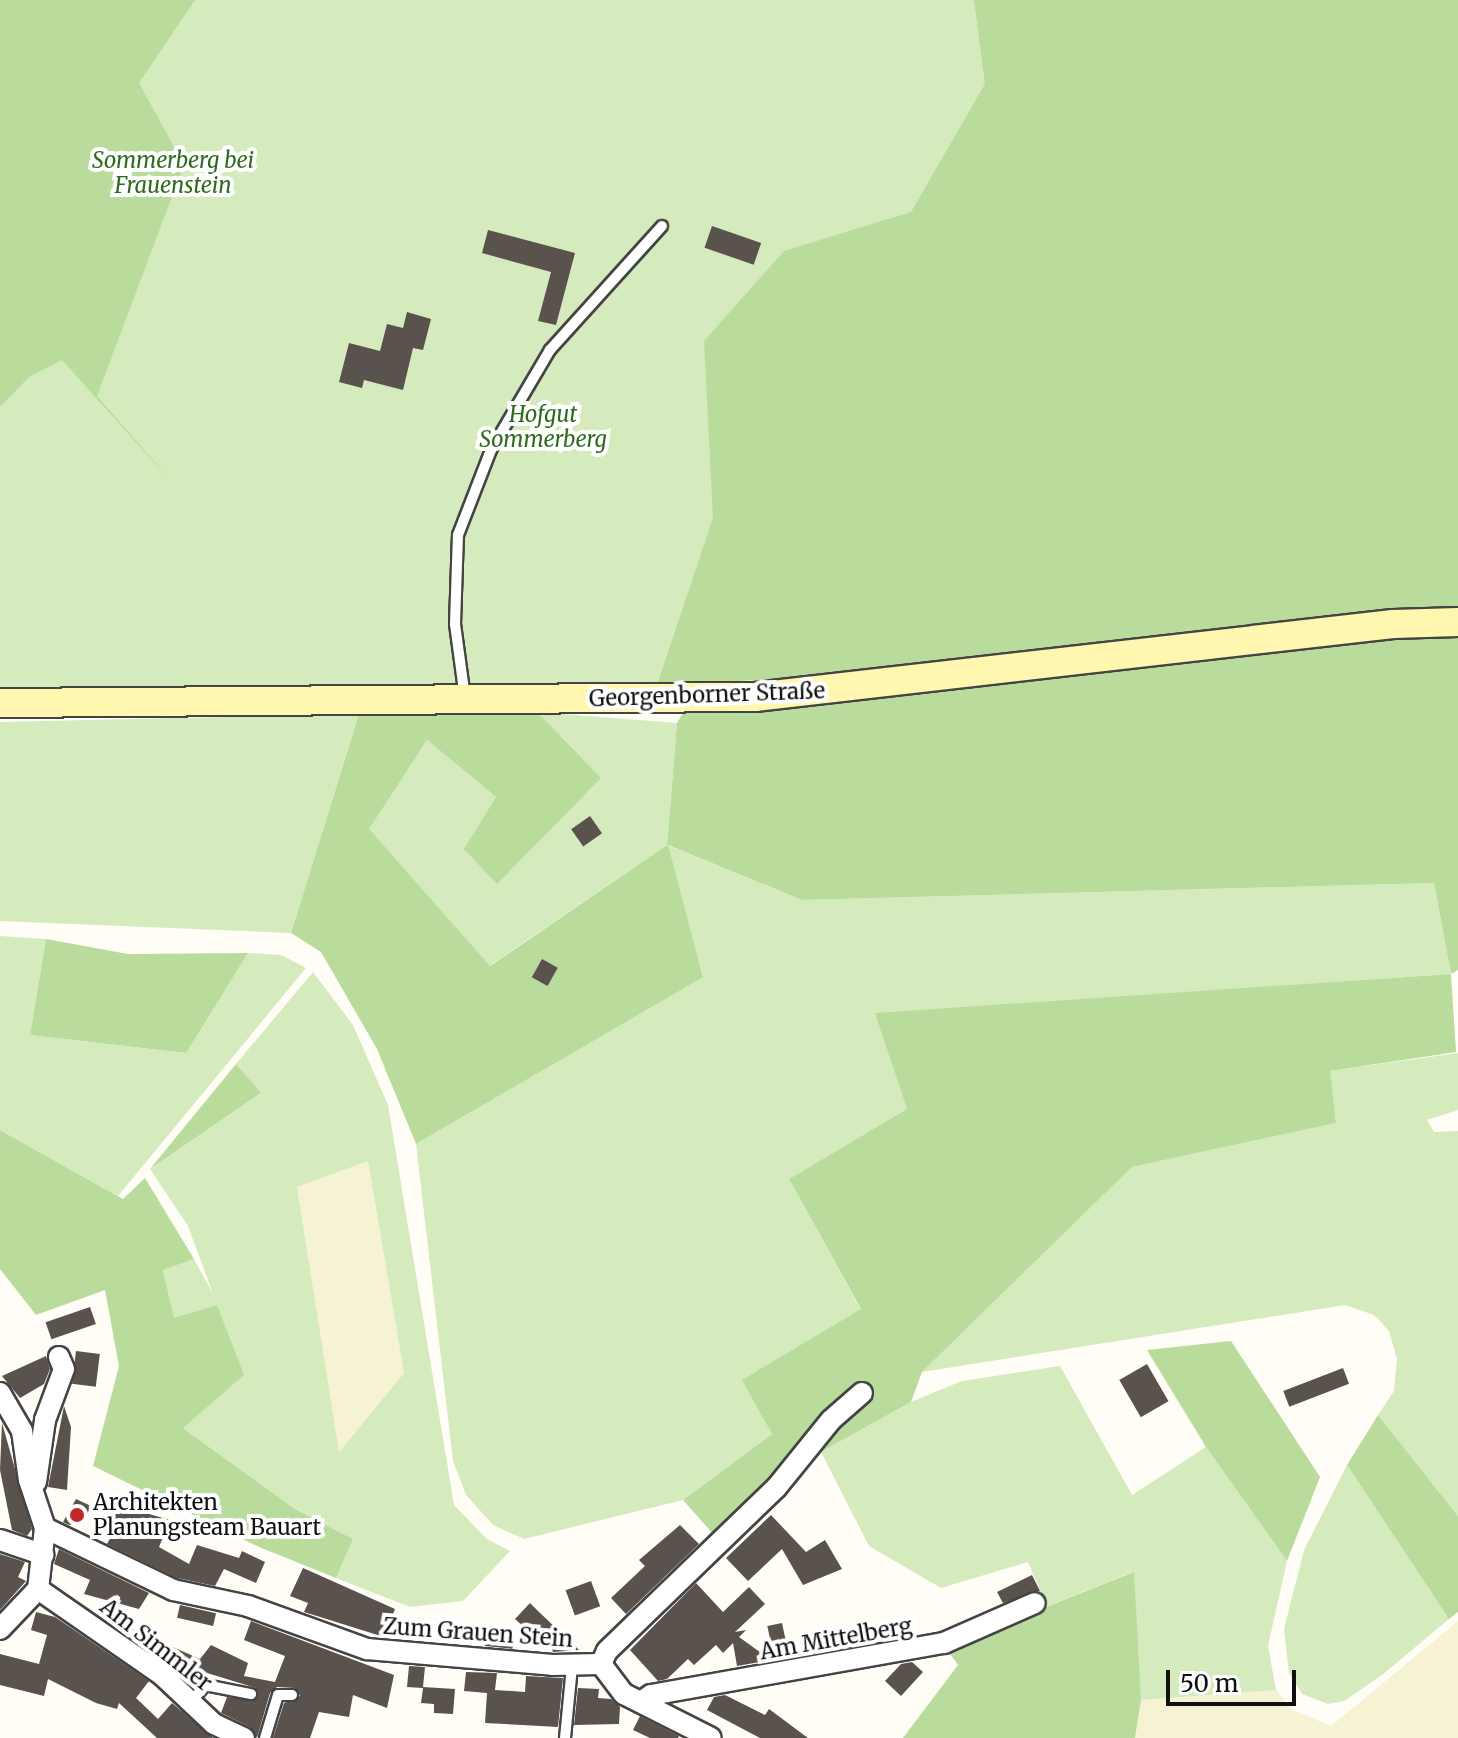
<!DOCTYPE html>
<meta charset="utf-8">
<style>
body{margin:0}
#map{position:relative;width:1458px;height:1738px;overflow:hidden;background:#fffdf5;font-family:Merriweather,serif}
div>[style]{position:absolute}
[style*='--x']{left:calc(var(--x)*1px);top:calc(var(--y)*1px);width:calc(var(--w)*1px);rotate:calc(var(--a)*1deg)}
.farmland>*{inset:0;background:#f6f3d4}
.green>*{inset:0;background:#d5ebbd}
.forest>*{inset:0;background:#b9dc9c}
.building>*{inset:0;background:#5a524d;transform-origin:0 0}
.roads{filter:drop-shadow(2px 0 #444) drop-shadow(-2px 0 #444) drop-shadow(0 2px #444) drop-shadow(0 -2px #444)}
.service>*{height:10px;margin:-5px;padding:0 5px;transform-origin:5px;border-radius:5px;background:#fff}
.minor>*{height:20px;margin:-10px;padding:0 10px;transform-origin:10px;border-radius:10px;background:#fff}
.secondary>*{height:28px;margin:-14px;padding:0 14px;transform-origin:14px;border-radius:14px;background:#fff6b0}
.dots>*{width:22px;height:22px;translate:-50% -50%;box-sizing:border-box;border:4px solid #fff;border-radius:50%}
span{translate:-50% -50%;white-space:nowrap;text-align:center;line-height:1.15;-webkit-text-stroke:8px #fff;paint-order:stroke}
.park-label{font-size:22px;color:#2f6b1f;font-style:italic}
.street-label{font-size:22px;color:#111}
.poi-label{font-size:22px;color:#111}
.left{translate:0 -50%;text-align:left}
.scale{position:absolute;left:1166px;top:1670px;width:130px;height:36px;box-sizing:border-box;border:4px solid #111;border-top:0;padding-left:10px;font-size:24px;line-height:28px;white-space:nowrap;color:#111;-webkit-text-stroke:6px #fff;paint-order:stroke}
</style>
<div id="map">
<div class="farmland">
<div style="clip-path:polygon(368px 1161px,404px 1373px,338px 1453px,297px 1186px)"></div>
<div style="clip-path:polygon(1458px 1621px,1458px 1738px,1135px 1738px,1141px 1700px,1276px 1690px,1293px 1710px,1331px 1726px)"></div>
</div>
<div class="green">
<div style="clip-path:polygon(0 0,1033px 0,657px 685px,463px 689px,0 687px)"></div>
<div style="clip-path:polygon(537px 712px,677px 723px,667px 845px,802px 900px,1434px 883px,1451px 974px,876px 1014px,907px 1109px,789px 1179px,861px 1310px,743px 1380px,772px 1434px,683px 1500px,524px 1539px,493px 1525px,466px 1495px,453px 1461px,416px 1144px,703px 976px,667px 845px,489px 966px,368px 829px,427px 740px,496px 797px,497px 883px)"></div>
<div style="clip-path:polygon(359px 714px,291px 933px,0 921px,0 722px)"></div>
<div style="clip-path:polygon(0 936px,46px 939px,30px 1035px,185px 1053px,248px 953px,281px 955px,306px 968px,118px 1196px,0 1130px)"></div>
<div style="clip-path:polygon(evenodd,313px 972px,353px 1025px,388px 1105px,454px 1505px,487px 1539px,510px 1551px,463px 1601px,410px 1607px,336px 1578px,353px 1539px,295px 1509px,182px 1427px,174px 1318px,163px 1270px,194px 1259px,213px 1294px,188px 1226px,150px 1169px,260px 1094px,236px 1064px,313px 972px,368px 1161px,404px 1373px,339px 1452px,297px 1187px,368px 1161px)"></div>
<div style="clip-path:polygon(1458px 1053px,1458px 1110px,1427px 1120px,1434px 1132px,1458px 1131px,1458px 1516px,1378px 1415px,1394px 1391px,1397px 1359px,1389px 1331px,1374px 1315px,1345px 1305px,922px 1372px,1132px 1167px,1336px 1123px,1329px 1071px)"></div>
<div style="clip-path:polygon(1060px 1366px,1132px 1495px,1206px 1447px,1287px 1561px,1268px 1646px,1276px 1690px,1141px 1700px,1133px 1572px,1047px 1606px,1028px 1562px,941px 1588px,869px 1546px,821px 1452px,911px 1402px,962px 1381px)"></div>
<div style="clip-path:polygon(1347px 1465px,1449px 1619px,1382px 1675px,1344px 1701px,1328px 1704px,1302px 1694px,1289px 1673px,1284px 1629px,1304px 1550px)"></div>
</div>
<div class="forest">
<div style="clip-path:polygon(0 0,195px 0,139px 83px,184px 165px,97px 396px,179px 490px,62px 360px,29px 377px,0 407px)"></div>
<div style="clip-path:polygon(974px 0,1458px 0,1458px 608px,1392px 610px,822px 677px,657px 685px,713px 518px,704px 341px,784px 251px,911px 212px,985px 84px)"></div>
<div style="clip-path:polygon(1458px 635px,1458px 970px,1451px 974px,1456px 1052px,1330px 1071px,1336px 1123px,1132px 1167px,922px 1372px,911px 1402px,821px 1452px,722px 1544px,683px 1500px,772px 1434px,742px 1380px,861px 1309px,789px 1179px,907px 1109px,875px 1013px,1451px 974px,1434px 883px,802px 900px,668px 845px,703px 977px,416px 1144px,377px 1049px,321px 952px,291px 933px,359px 714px,537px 712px,601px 778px,497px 884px,464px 849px,496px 797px,427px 740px,369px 829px,490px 966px,667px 845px,677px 723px,684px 711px,824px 704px,1394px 637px)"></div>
<div style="clip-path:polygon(46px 939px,128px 954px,248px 953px,186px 1053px,30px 1035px)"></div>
<div style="clip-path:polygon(236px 1064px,261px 1093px,150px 1169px)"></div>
<div style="clip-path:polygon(0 1130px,123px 1199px,145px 1178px,194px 1259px,163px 1270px,174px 1318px,217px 1305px,244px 1375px,183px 1428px,295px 1509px,353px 1539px,336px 1578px,259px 1547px,93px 1466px,119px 1366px,105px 1290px,36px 1315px,0 1269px)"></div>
<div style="clip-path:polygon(1231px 1341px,1320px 1477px,1287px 1561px,1206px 1447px,1147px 1350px)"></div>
<div style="clip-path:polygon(1378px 1415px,1458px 1516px,1458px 1612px,1449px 1619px,1347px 1465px)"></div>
<div style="clip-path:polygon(1134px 1572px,1141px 1700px,1135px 1738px,903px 1738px,958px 1665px,945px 1647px)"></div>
</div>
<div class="building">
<div style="left:712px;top:226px;width:52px;height:23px;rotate:19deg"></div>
<div style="clip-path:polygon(488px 230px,575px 253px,556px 325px,538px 321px,551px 272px,482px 253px)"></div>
<div style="clip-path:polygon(407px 312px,431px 319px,423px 350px,413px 348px,403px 390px,364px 380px,362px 388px,339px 382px,349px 343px,380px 351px,387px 324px,403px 328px)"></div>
<div style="left:590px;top:816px;width:21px;height:23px;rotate:55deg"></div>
<div style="left:542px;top:959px;width:18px;height:21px;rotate:29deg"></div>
<div style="left:90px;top:1307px;width:18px;height:47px;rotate:71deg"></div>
<div style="left:76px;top:1351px;width:24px;height:33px;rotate:7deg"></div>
<div style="clip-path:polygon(46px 1356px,50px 1369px,44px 1384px,20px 1398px,2px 1376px)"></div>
<div style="left:1147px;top:1364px;width:43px;height:32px;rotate:60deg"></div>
<div style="left:1343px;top:1368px;width:17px;height:64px;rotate:69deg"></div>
<div style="clip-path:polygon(64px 1406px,71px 1427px,67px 1490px,48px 1487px)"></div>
<div style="clip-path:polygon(2px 1423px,32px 1529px,27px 1536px,12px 1530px,0 1470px)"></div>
<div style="clip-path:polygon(76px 1499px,91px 1506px,83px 1522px,69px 1525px,63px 1522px)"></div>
<div style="clip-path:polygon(114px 1504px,170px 1520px,159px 1547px,189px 1564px,197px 1545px,239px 1558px,242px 1551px,265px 1562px,256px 1583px,224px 1569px,215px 1586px,177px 1578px,107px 1544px,119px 1523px,108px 1519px)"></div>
<div style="clip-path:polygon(771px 1515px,806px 1552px,825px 1540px,842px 1569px,803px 1585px,782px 1549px,748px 1581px,726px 1558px)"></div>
<div style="clip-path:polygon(680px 1525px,699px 1544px,626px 1614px,611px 1598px,645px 1566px,639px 1560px)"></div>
<div style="clip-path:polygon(59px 1549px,149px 1593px,139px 1609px,84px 1594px,90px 1580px,54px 1564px)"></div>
<div style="clip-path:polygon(0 1554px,25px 1562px,18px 1577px,26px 1581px,0 1610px)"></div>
<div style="clip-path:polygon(303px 1568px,395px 1609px,384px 1637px,304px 1612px,308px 1603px,290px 1596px)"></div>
<div style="clip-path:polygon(1032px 1575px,1040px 1591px,1003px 1603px,997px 1592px)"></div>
<div style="left:591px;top:1581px;width:27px;height:27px;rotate:70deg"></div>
<div style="clip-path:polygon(696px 1583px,723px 1612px,749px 1587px,765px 1604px,735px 1632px,746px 1630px,739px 1637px,771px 1660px,737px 1666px,733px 1643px,723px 1653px,716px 1645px,694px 1665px,688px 1659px,667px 1679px,658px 1681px,630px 1650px)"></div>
<div style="clip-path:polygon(530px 1603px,538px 1611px,579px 1650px,553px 1652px,544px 1628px,535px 1637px,515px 1619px)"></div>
<div style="left:180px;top:1605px;width:37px;height:13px;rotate:13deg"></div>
<div style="clip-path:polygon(36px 1612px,55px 1617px,149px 1681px,136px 1698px,158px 1719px,172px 1703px,213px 1738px,157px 1738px,119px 1703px,117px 1709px,96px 1703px,48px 1679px,44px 1696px,0 1685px,0 1654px,39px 1664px,47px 1635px,31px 1630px)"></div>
<div style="clip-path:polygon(251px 1621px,394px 1675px,387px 1708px,353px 1695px,349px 1717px,319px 1712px,310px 1738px,273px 1738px,284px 1703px,300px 1696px,295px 1688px,277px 1687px,270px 1693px,257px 1738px,250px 1727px,221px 1713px,227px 1697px,256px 1700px,256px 1688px,207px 1673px,201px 1678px,168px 1652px,164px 1661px,122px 1631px,125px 1626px,200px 1659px,211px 1645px,248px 1663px,244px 1676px,275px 1682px,285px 1656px,244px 1640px)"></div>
<div style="left:782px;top:1623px;width:35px;height:15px;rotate:78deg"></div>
<div style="left:486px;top:1633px;width:28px;height:13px;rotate:6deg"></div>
<div style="clip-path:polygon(912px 1662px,923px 1672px,901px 1696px,885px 1681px,901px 1664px)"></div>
<div style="clip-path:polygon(409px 1666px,425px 1667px,423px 1687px,455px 1689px,453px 1714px,434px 1713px,434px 1704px,421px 1703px,423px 1688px,407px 1687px)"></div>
<div style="clip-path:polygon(466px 1672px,497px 1673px,495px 1690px,525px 1692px,526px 1676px,563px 1678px,558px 1727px,485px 1723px,487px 1693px,464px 1691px)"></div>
<div style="clip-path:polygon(578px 1688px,599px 1689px,598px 1698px,611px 1699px,620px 1707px,619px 1724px,574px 1725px)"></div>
<div style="clip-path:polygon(725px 1695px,765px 1715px,769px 1709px,808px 1738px,760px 1738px,707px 1710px,714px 1697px)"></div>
<div style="clip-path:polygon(640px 1716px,679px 1736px,678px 1738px,650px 1738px,633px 1730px)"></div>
</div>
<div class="roads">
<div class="service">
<div style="--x:465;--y:698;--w:75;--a:-97.7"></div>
<div style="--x:455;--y:624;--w:89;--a:-88.1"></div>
<div style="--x:458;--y:535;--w:91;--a:-68.8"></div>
<div style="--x:491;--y:450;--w:116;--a:-59.5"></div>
<div style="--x:550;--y:350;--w:167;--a:-47.9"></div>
<div style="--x:192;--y:1701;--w:21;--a:-51"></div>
<div style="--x:205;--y:1685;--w:47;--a:11.1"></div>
<div style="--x:265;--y:1738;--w:45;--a:-73.2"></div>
<div style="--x:278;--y:1695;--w:14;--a:0"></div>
<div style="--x:565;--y:1738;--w:72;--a:-84.4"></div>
</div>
<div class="minor">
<div style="--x:0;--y:1393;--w:44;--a:59.9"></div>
<div style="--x:22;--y:1431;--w:49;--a:81.9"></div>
<div style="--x:29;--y:1480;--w:51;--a:71.6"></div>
<div style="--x:45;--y:1528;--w:61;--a:96.5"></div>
<div style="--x:38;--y:1589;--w:55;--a:133.5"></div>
<div style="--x:36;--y:1482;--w:63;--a:-81.7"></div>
<div style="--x:45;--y:1420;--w:54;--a:-69.6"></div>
<div style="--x:64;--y:1369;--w:13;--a:-113"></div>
<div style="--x:45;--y:1528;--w:142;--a:25.8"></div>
<div style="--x:173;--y:1590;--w:77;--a:12"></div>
<div style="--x:248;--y:1606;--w:127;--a:19.9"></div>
<div style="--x:367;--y:1649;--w:186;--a:4.9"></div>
<div style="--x:552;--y:1665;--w:49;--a:-1.2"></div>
<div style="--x:0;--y:1540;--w:46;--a:18.8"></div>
<div style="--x:38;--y:1589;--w:151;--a:34.7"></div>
<div style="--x:162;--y:1675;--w:71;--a:43.3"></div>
<div style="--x:214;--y:1724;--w:33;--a:25"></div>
<div style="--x:601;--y:1664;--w:14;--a:-65"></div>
<div style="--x:607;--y:1651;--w:235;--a:-44"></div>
<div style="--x:776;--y:1488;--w:87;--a:-51"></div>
<div style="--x:831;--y:1420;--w:41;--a:-41.1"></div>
<div style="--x:601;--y:1664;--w:38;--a:53"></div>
<div style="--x:624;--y:1694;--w:97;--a:26.8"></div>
<div style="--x:641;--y:1702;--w:12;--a:-35"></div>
<div style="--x:651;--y:1695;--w:298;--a:-10.1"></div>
<div style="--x:944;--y:1643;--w:99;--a:-23.7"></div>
</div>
<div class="secondary">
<div style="--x:0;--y:703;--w:755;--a:-0.46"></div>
<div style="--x:755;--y:697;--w:642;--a:-6.53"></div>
<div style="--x:1393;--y:624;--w:65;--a:-1.8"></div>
</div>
</div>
<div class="dots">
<div style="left:77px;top:1515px;background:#c4262e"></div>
</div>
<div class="park-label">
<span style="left:173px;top:173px">Sommerberg bei<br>Frauenstein</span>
<span style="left:543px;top:427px">Hofgut<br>Sommerberg</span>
</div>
<div class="street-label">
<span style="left:707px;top:695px;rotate:-2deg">Georgenborner Straße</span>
<span style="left:478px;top:1633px;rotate:4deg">Zum Grauen Stein</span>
<span style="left:836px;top:1639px;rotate:-10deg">Am Mittelberg</span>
<span style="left:156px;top:1645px;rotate:38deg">Am Simmler</span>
</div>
<div class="poi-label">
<span class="left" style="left:93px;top:1515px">Architekten<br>Planungsteam Bauart</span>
</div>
<div class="scale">50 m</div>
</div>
